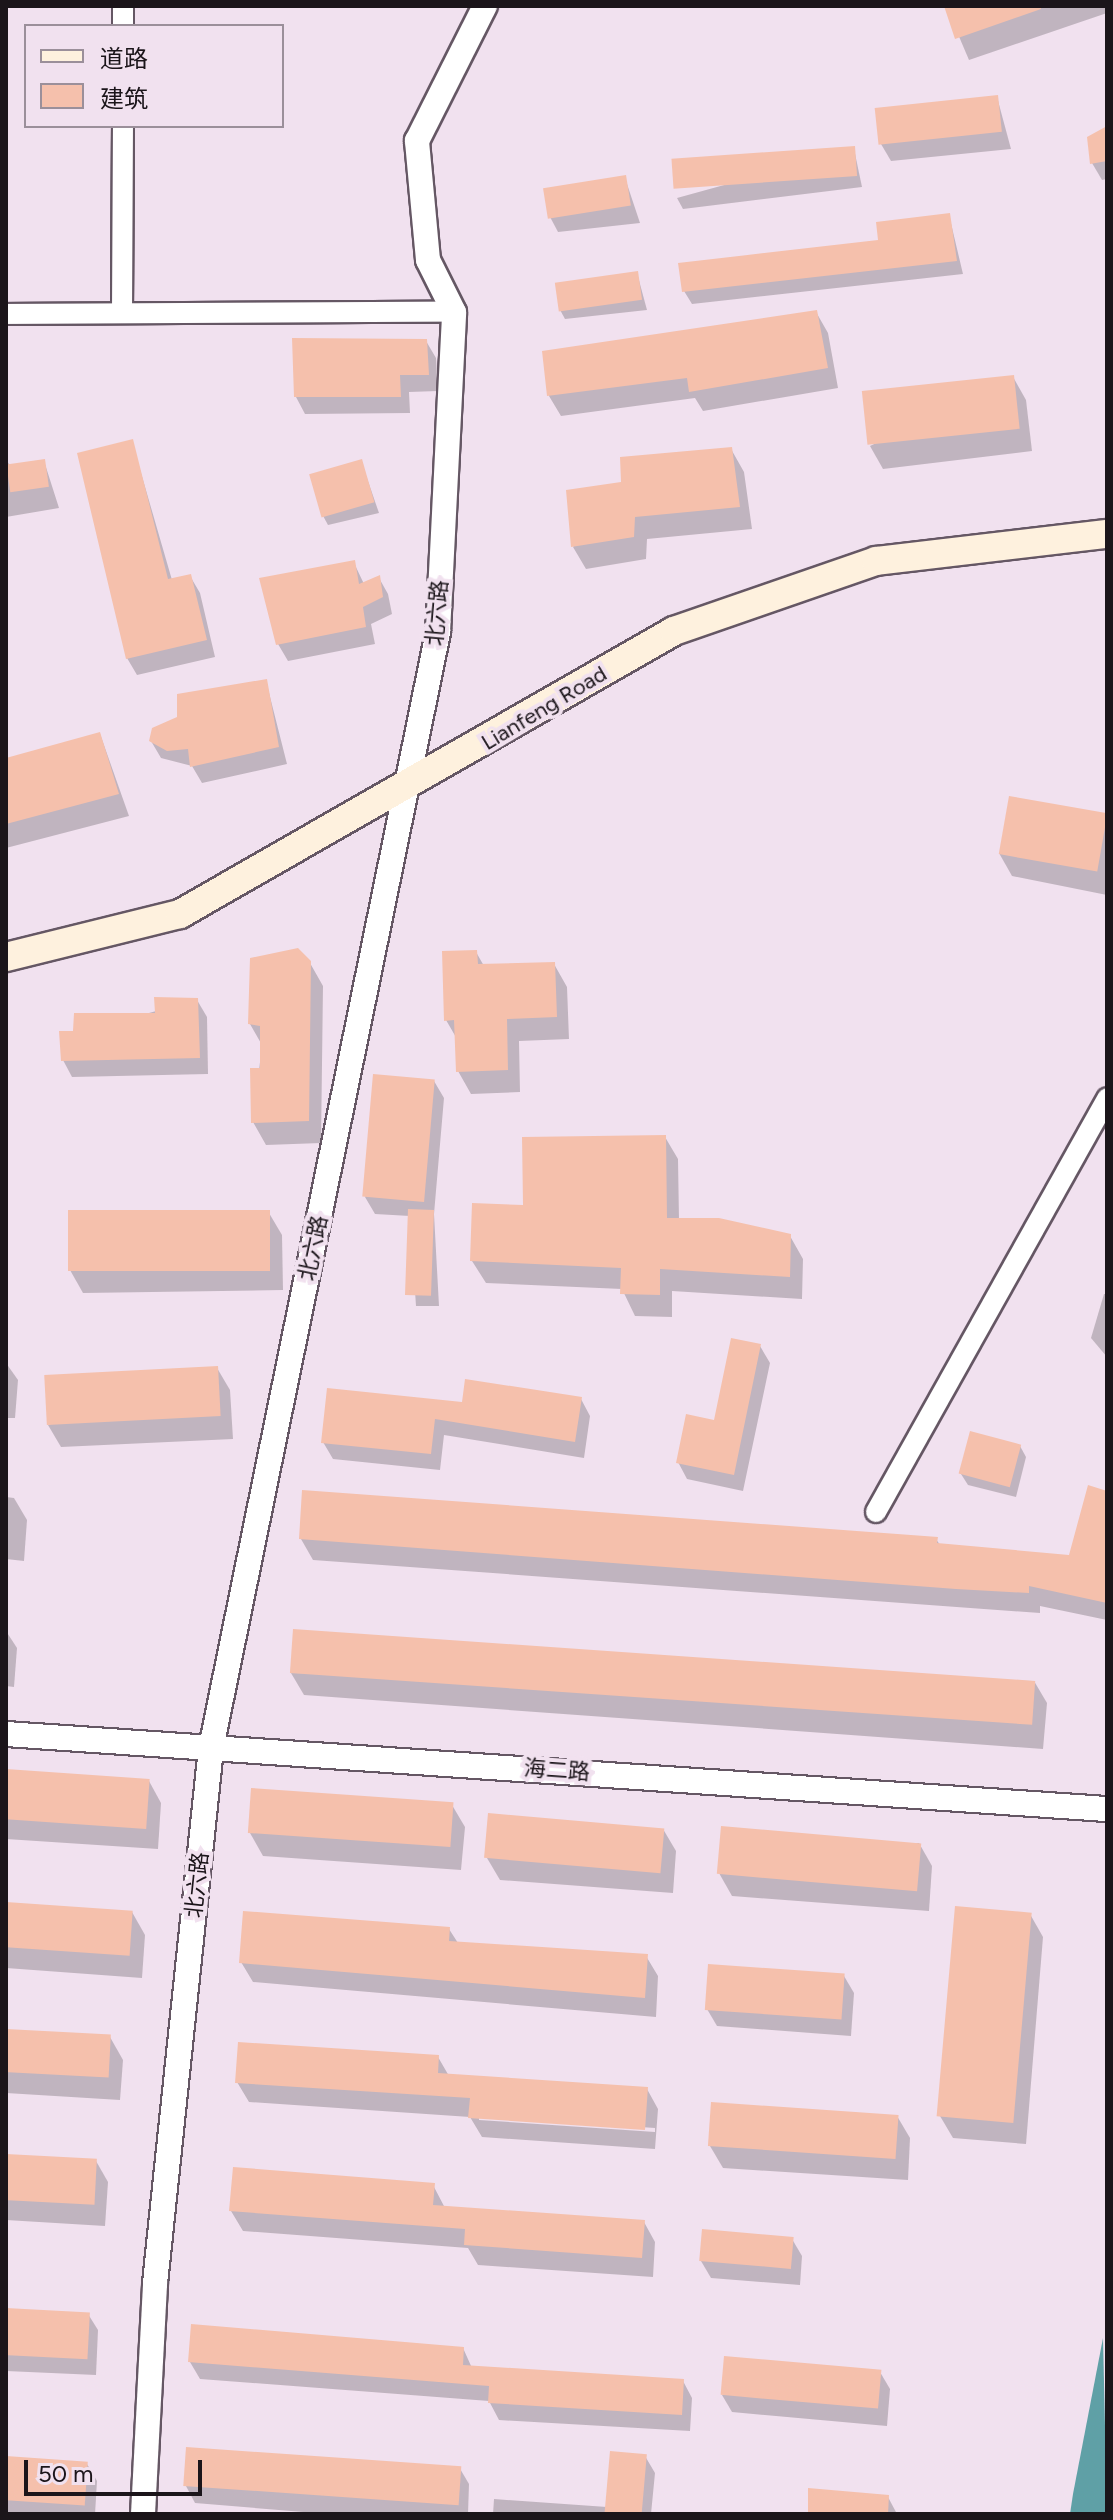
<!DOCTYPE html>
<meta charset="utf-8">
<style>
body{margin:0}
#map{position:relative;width:1113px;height:2520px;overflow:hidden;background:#f1e1ef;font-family:Figtree,"Noto Sans SC",sans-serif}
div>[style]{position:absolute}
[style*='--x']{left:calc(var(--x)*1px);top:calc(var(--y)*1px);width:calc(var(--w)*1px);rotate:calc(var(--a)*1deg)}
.water>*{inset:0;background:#5fa0a6}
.shadow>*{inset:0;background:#0003}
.building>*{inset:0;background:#f5c0ac;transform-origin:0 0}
.roads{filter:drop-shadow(2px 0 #655764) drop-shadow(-2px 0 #655764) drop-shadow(0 2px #655764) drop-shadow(0 -2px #655764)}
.minor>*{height:20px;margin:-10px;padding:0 10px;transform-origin:10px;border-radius:10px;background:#fff}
.tertiary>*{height:24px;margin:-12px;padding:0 12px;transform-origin:12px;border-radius:12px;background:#fff}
.secondary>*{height:28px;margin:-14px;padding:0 14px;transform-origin:14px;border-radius:14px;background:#fef1de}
span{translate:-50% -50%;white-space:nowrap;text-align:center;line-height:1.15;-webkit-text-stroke:8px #f1e1ef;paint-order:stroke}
.street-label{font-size:22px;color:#1b151a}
.frame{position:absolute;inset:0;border:8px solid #1b151a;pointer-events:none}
.legend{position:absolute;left:24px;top:24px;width:260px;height:104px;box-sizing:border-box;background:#f1e1ef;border:2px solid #9b8f9a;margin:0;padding:10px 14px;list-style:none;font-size:24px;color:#1b151a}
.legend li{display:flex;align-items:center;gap:16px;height:40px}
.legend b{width:40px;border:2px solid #9b8f9a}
.scale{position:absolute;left:24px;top:2460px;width:178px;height:36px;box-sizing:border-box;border:4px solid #1b151a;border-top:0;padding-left:10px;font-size:24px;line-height:28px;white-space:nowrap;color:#1b151a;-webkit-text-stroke:6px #f1e1ef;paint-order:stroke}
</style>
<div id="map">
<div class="water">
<div style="clip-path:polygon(1103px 2338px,1107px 2514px,1070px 2514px,1073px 2494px)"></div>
</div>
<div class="shadow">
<div style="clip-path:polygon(946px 6px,1107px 6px,1107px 13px,969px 60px)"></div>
<div style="clip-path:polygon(997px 97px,1011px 149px,891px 161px,881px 144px)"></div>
<div style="clip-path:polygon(1107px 130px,1107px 179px,1102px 180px,1092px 163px)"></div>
<div style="clip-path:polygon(854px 149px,862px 187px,683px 209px,677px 198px)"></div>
<div style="clip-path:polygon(625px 178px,640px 223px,558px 232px,549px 215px)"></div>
<div style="clip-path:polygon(949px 215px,963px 274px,692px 304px,684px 291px,881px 241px)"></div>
<div style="clip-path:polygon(637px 273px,647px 310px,565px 319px,559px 308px)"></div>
<div style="clip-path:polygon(816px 312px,828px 333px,838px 388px,703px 411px,695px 398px,561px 416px,549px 396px,544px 352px)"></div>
<div style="clip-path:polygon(426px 341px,436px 358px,438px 391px,409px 392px,410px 413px,305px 414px,296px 397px)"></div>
<div style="clip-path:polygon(1013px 377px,1026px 400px,1032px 451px,883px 469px,870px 446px)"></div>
<div style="clip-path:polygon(132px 442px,172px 580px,190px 576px,200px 593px,215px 657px,137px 675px,127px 658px)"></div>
<div style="clip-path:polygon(731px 449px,744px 472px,752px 529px,647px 539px,646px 559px,586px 569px,573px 547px,623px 484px)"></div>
<div style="clip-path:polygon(6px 459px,10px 466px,44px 461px,59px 508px,6px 517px)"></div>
<div style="clip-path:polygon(361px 461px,379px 513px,328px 525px,322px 514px)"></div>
<div style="clip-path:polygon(354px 563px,364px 584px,379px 578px,388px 594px,392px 614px,371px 624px,375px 644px,288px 661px,278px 644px)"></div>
<div style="clip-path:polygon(266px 681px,287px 764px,202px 783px,192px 766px,161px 758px,151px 741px)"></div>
<div style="clip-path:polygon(100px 734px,129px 816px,6px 848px,6px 760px)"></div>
<div style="clip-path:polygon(1107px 817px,1107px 895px,1012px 876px,999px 853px)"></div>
<div style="clip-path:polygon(476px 952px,484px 966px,554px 964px,567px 987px,569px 1039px,519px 1041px,520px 1092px,471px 1094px,458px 1071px,457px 1039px,446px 1020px)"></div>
<div style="clip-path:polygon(310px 963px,323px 986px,321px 1143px,266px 1145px,253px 1122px,262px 1045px,250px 1024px)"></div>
<div style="clip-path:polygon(197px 1000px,207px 1017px,208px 1074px,72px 1077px,63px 1060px,75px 1033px)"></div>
<div style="clip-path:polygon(434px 1081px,444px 1098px,434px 1214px,439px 1306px,416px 1306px,410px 1216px,375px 1214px,365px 1197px)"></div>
<div style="clip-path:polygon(665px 1137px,678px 1159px,679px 1220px,790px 1236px,803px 1259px,802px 1299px,672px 1291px,672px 1317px,635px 1316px,622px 1289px,486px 1283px,472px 1261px,525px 1207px)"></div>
<div style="clip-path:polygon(269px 1213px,282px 1235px,283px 1290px,83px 1293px,70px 1270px)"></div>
<div style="clip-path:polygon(1104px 1294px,1107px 1294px,1107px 1357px,1091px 1338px)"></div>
<div style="clip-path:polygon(760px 1346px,770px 1363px,743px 1491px,687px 1479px,678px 1462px,716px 1422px)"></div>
<div style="clip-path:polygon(6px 1363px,18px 1380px,15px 1418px,6px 1418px)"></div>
<div style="clip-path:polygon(217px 1368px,230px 1390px,233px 1439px,61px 1447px,48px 1425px)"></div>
<div style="clip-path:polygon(581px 1399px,590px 1416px,584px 1458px,444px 1435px,440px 1470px,333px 1459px,323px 1442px,463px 1404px)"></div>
<div style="clip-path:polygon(1020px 1446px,1026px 1457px,1016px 1497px,968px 1485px,961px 1474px)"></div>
<div style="clip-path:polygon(1107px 1493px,1107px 1620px,1040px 1606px,1040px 1613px,313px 1560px,301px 1539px,936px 1539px,940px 1545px,1071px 1557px)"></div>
<div style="clip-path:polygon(6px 1497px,14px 1498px,27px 1520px,24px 1561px,6px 1559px)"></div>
<div style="clip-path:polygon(6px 1631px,17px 1648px,14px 1687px,6px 1686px)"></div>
<div style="clip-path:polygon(291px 1673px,1034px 1681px,1047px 1703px,1043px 1749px,304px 1695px)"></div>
<div style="clip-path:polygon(6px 1771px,149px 1781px,161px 1803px,158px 1849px,6px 1839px)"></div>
<div style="clip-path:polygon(452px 1805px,465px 1827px,461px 1870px,263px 1856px,250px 1833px)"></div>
<div style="clip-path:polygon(663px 1829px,676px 1851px,673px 1893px,500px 1880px,487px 1858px)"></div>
<div style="clip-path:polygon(919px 1843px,932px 1866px,929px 1911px,732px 1896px,719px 1873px)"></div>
<div style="clip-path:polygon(6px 1904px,132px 1912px,145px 1935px,142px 1978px,6px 1968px)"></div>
<div style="clip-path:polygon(1030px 1914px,1043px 1937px,1026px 2144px,953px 2138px,940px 2116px)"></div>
<div style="clip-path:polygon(449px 1929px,458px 1943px,646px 1956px,658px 1976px,656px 2017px,253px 1982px,241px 1962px)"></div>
<div style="clip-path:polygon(844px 1976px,854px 1993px,851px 2036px,717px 2026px,707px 2009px)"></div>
<div style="clip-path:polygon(6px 2031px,110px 2037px,123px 2060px,120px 2100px,6px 2093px)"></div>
<div style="clip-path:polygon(evenodd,438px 2057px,449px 2076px,647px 2089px,658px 2109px,655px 2149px,482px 2137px,470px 2117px,249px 2102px,237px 2082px,438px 2057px,479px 2116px,655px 2128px,655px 2132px,479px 2120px,479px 2116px)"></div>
<div style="clip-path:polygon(897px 2116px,910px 2138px,908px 2180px,723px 2168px,710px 2146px)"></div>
<div style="clip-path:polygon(6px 2156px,96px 2161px,108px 2182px,105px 2226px,6px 2220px)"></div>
<div style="clip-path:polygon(433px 2185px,445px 2208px,644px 2222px,655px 2242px,653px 2277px,478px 2265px,468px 2248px,243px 2231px,231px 2211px)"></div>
<div style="clip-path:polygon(792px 2239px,802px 2256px,800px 2285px,711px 2278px,701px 2261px)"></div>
<div style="clip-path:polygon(6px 2310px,88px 2314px,98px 2330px,96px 2375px,6px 2371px)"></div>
<div style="clip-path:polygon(463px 2348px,472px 2368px,683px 2381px,692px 2398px,690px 2431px,499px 2420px,489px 2401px,200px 2379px,190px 2362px)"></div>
<div style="clip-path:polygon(880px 2372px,890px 2389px,887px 2426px,732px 2412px,722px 2395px)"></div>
<div style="clip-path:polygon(645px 2456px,655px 2473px,651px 2514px,493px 2514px,494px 2499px,607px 2507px)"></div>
<div style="clip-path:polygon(6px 2458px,87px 2464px,97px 2481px,95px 2514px,6px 2514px)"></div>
<div style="clip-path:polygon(459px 2467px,469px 2484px,468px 2514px,328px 2514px,195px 2503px,186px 2486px)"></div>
<div style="clip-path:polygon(888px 2497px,897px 2514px,810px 2514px)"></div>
</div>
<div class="building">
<div style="clip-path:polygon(944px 6px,1041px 6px,1041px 9px,955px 39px)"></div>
<div style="left:998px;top:95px;width:37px;height:124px;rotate:84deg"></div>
<div style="clip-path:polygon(1107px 126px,1107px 161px,1090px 164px,1087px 137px)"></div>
<div style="left:855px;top:146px;width:30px;height:184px;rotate:86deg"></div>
<div style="left:626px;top:175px;width:31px;height:84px;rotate:81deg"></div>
<div style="clip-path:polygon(950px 213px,957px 261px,682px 292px,678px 263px,878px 240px,876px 222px)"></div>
<div style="left:638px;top:271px;width:29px;height:84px;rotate:82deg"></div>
<div style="clip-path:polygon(817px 310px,828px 368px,689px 392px,687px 378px,547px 396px,542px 351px)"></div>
<div style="clip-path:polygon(292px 338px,427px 339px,429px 375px,400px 375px,401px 397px,294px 397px)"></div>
<div style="left:1014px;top:375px;width:54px;height:153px;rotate:84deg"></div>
<div style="clip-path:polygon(133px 439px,168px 579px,191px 574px,207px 640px,126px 659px,77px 453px)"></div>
<div style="clip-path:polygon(732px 447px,740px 507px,635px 517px,634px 537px,571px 547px,566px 490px,621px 482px,620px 457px)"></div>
<div style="left:45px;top:459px;width:28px;height:39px;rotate:82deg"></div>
<div style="left:362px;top:459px;width:45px;height:55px;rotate:74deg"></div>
<div style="clip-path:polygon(355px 560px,359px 584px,380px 575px,383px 597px,363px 607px,366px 627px,276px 645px,259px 578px)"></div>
<div style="clip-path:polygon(267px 679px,279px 747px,190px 767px,188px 749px,167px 751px,149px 741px,152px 728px,177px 717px,177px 694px)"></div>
<div style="clip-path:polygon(100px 732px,119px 794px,6px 824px,6px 758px)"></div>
<div style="left:1009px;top:796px;width:100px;height:59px;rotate:10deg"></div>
<div style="clip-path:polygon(298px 948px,311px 961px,309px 1121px,251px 1123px,250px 1068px,260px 1068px,260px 1026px,248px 1024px,250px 958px)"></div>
<div style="clip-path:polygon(477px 950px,478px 964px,555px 962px,557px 1017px,507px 1019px,508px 1070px,456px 1072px,454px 1020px,444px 1021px,442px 951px)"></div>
<div style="clip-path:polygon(154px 997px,198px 998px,200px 1058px,61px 1061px,59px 1031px,73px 1031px,74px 1013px,155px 1013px)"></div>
<div style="left:373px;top:1074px;width:62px;height:123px;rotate:5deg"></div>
<div style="clip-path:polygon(666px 1135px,667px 1218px,719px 1218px,791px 1234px,790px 1277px,660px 1269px,660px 1295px,620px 1294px,621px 1268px,470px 1261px,472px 1203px,523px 1205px,522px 1137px)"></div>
<div style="left:408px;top:1209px;width:26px;height:86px;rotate:2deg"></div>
<div style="left:68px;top:1210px;width:202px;height:61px"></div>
<div style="clip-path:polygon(731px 1338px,761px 1344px,734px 1475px,676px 1463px,686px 1414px,714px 1420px)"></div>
<div style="left:218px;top:1366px;width:50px;height:174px;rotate:87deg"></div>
<div style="clip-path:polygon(465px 1379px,582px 1397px,575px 1442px,435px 1419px,431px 1454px,321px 1443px,327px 1388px,462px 1402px)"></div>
<div style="left:970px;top:1431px;width:53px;height:44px;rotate:15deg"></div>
<div style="clip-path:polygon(1088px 1485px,1107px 1491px,1107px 1603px,1029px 1586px,1029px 1593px,956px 1589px,299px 1539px,302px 1490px,938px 1537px,937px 1543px,1069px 1555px)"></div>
<div style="left:293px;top:1629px;width:744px;height:44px;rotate:4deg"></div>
<div style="left:6px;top:1769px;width:144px;height:50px;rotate:4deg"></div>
<div style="left:251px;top:1788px;width:203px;height:45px;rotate:4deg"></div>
<div style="left:488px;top:1813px;width:177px;height:45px;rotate:5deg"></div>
<div style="left:721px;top:1826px;width:201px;height:48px;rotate:5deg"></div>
<div style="left:6px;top:1902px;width:127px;height:45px;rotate:4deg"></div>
<div style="left:955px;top:1906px;width:77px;height:211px;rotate:5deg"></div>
<div style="clip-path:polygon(243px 1911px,450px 1927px,449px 1941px,648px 1954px,645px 1998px,239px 1963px)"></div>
<div style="left:708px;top:1964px;width:137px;height:46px;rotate:4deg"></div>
<div style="left:6px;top:2029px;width:105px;height:43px;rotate:3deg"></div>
<div style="clip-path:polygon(238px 2042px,439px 2055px,438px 2073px,648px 2087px,645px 2130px,468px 2118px,470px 2098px,235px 2083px)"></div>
<div style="left:711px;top:2102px;width:188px;height:44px;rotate:4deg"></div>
<div style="left:6px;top:2154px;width:91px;height:46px;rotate:3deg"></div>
<div style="clip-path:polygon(233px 2167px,435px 2183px,433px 2205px,645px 2220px,642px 2258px,464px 2245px,465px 2229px,229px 2211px)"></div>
<div style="left:702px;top:2229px;width:92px;height:32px;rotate:5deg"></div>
<div style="left:6px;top:2308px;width:84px;height:47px;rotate:3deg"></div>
<div style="clip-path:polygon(191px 2324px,464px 2347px,463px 2365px,684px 2379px,682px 2415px,488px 2403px,489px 2386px,188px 2362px)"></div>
<div style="left:724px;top:2356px;width:158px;height:39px;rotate:5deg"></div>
<div style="left:186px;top:2447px;width:276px;height:39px;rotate:4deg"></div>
<div style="left:610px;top:2451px;width:37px;height:63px;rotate:5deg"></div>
<div style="left:6px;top:2456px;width:82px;height:44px;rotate:4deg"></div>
<div style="clip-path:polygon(808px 2488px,889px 2495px,888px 2514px,808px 2514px)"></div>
</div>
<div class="roads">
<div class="minor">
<div style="--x:123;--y:26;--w:20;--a:-90"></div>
<div style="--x:122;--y:313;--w:187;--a:-89.7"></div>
<div style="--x:6;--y:314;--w:448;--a:-0.3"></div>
<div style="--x:876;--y:1512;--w:474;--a:-60.8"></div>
</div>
<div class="tertiary">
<div style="--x:6;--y:1734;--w:1104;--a:3.9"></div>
<div style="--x:143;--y:2514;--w:231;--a:-87"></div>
<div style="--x:155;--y:2283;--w:538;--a:-84.02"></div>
<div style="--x:211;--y:1748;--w:1139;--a:-78.5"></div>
<div style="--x:438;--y:632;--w:320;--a:-87.1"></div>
<div style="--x:454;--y:312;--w:58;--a:-116.6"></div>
<div style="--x:428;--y:260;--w:120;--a:-95.3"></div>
<div style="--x:417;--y:141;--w:151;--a:-63.3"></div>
</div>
<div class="secondary">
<div style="--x:6;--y:957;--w:179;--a:-13.9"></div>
<div style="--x:180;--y:914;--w:569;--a:-29.81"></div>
<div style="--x:674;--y:631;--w:214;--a:-19.1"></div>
<div style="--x:876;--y:561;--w:233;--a:-6.7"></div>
</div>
</div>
<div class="street-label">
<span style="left:437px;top:613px;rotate:-85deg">北六路</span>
<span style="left:544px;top:708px;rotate:-31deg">Lianfeng Road</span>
<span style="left:313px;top:1248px;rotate:-78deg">北六路</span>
<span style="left:557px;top:1770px;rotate:4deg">海二路</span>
<span style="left:197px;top:1885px;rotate:-84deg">北六路</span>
</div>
<div class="frame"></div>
<ul class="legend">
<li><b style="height:10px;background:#fef1de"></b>道路</li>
<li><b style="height:22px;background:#f5c0ac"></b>建筑</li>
</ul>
<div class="scale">50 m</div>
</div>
